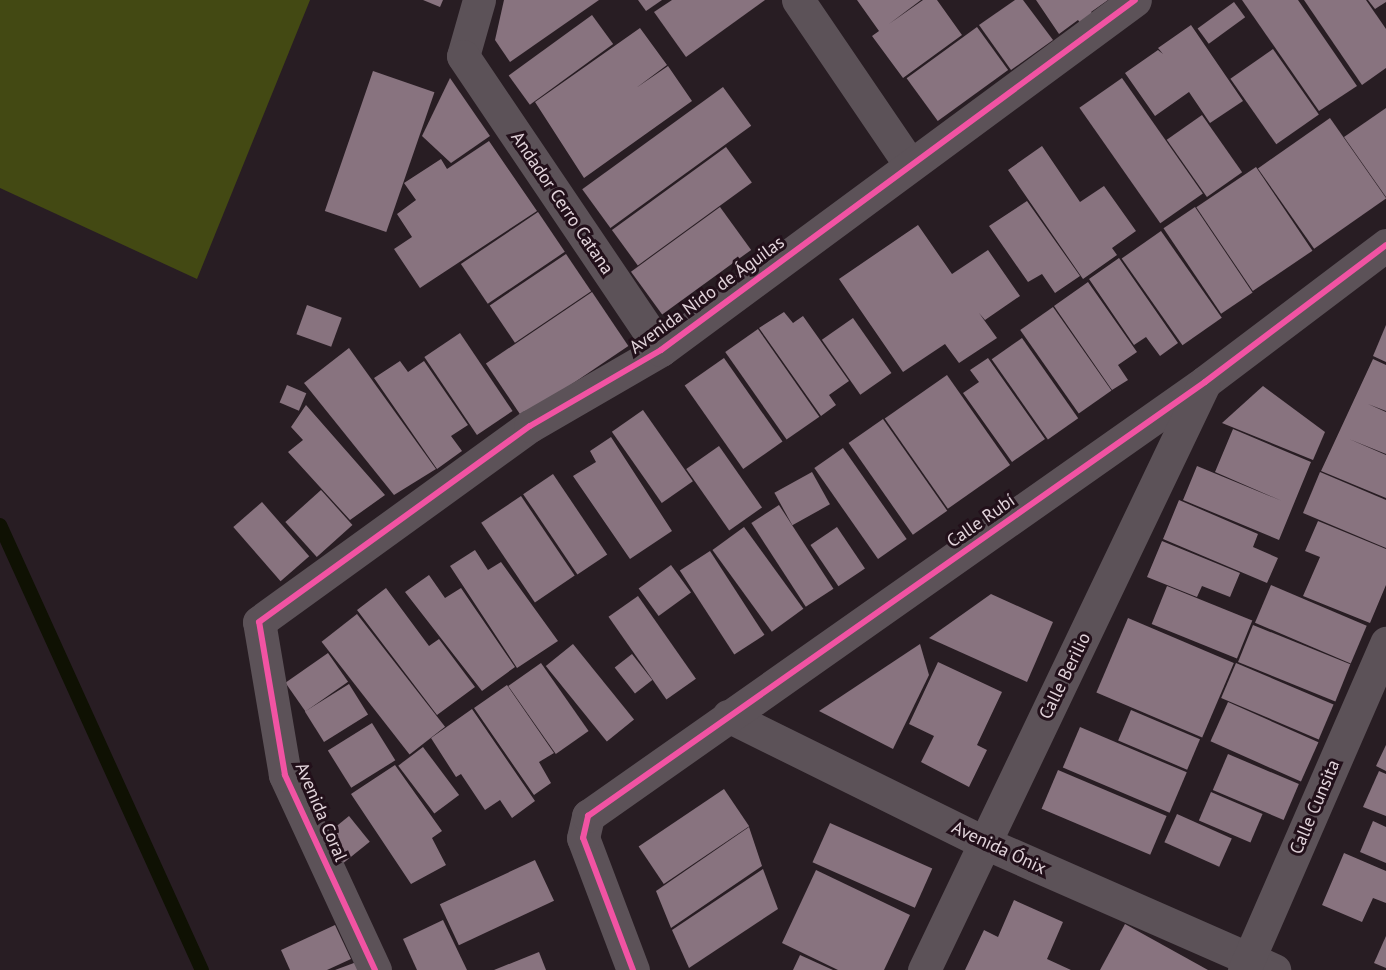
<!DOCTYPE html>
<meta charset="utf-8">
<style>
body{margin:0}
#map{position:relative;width:1386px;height:970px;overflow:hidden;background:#281d23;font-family:"PT Sans",sans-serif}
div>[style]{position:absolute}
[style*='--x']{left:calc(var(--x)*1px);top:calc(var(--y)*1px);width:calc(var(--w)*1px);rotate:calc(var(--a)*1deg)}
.forest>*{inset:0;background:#434913}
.stream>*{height:14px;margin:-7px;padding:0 7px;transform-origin:7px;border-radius:7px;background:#0f1103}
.building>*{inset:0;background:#88737f;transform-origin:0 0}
.minor>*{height:33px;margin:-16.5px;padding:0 16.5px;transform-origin:16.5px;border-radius:16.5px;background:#5c5258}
.cycleway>*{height:6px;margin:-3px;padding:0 3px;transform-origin:3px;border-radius:3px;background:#f153a3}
span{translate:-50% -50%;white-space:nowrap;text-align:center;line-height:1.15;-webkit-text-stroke:6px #22101a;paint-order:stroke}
.street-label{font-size:18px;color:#e2d4db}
</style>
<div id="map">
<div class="forest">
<div style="clip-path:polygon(0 0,310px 0,197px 279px,0 188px)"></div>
</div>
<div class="stream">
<div style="--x:0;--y:525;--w:489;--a:65.6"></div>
</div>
<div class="building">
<div style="clip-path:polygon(423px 0,443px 0,440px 7px)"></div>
<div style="clip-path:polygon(504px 0,599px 0,510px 62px,495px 40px)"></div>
<div style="clip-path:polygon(638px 0,662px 0,646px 11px)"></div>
<div style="clip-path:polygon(672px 0,765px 0,686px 57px,654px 12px)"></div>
<div style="clip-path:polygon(857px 0,921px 0,889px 24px,923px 0,937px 0,962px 35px,903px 78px,872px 36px,879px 31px)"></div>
<div style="clip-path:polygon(1015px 0,1023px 0,1053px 40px,1011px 70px,979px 25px)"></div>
<div style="clip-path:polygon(1036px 0,1108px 0,1091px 12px,1099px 23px,1086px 31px,1078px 20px,1059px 34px)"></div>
<div style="clip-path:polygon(1242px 0,1298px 0,1357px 86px,1319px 111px)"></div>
<div style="clip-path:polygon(1304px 0,1366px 0,1386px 29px,1386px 68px,1362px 85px)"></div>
<div style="clip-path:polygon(1368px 0,1386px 0,1386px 2px,1375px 9px)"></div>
<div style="left:1234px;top:2px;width:19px;height:45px;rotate:54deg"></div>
<div style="left:592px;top:15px;width:36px;height:103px;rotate:54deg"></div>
<div style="clip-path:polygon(1191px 25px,1243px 101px,1210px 123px,1189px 92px,1155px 116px,1125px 73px,1158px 50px,1163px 54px,1158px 48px)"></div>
<div style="left:977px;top:27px;width:53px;height:87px;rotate:54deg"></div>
<div style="clip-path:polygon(640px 28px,667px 65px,636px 88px,668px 66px,692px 101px,584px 178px,535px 102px)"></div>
<div style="left:1273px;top:49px;width:80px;height:52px;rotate:55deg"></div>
<div style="left:373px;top:71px;width:65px;height:148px;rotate:19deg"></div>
<div style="clip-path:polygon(450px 78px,490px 136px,451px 163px,422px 136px)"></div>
<div style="left:1122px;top:78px;width:141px;height:52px;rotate:55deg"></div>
<div style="left:723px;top:87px;width:48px;height:174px;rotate:54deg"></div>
<div style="clip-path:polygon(1386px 108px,1386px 197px,1344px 137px)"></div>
<div style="left:1202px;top:115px;width:70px;height:43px;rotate:55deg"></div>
<div style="left:1330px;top:118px;width:98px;height:88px;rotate:55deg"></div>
<div style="clip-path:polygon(489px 141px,537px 211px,420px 288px,394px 249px,412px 237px,397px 214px,416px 200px,404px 183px,441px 159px,447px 169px)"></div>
<div style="clip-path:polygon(1042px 146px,1080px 202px,1104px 186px,1136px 231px,1112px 248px,1117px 255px,1083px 279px,1008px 170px)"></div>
<div style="left:726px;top:147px;width:44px;height:141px;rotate:54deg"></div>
<div style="left:1256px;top:167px;width:101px;height:72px;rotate:56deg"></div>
<div style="clip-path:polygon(1027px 201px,1080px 276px,1055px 293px,1042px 274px,1028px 282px,989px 226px)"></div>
<div style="left:720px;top:207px;width:53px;height:110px;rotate:54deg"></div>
<div style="left:1195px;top:207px;width:103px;height:38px;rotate:56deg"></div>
<div style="left:538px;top:212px;width:48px;height:93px;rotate:56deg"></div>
<div style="clip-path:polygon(918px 225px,952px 274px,988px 250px,1020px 296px,985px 320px,979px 313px,997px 338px,959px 363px,945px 344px,903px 372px,839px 279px)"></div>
<div style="left:1161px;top:231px;width:106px;height:48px;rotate:55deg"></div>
<div style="left:566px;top:254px;width:45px;height:92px;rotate:56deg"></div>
<div style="clip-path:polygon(1119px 258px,1178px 343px,1160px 356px,1146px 337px,1134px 345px,1089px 279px)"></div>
<div style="clip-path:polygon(1088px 282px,1137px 352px,1118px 365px,1128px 380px,1112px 390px,1054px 306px)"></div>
<div style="left:592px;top:292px;width:65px;height:128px;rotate:56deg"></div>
<div style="left:307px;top:305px;width:37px;height:31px;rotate:20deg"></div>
<div style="left:1053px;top:307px;width:102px;height:40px;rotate:55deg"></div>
<div style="clip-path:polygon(784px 312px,793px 323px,803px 316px,849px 381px,829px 395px,836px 405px,821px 416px,759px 328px)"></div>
<div style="left:853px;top:318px;width:67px;height:38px;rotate:55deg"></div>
<div style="clip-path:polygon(1386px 325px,1386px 362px,1373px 356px)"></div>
<div style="left:758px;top:329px;width:107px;height:40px;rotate:55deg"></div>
<div style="left:460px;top:333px;width:94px;height:43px;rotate:56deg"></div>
<div style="left:1022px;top:338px;width:98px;height:37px;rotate:55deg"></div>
<div style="clip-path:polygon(349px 348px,436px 469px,394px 495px,304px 383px)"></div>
<div style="left:724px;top:358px;width:102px;height:48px;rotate:55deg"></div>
<div style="clip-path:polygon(988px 358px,1045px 439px,1012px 462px,963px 393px,979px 382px,970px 370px)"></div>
<div style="clip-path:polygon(1373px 359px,1386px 365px,1386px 411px,1368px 404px,1386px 412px,1386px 454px,1349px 439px,1386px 455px,1386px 498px,1321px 471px)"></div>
<div style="clip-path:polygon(400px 361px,408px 372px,424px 361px,468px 425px,451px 436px,462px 451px,437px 469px,374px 378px)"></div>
<div style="left:947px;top:375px;width:110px;height:76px;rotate:55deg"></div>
<div style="left:287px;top:385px;width:21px;height:19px;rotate:23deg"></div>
<div style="clip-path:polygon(1263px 386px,1325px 432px,1313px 460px,1222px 423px)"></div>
<div style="clip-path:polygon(306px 405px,385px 495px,350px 520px,288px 452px,303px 440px,291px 427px)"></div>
<div style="left:643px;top:410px;width:87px;height:38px;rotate:55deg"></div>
<div style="left:883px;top:419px;width:112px;height:42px;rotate:55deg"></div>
<div style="clip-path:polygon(1233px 429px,1311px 462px,1279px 540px,1183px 500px,1197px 466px,1282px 501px,1215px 472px)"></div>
<div style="clip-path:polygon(611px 437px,672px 531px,630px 559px,573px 476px,596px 462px,590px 451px)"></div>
<div style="left:719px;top:446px;width:75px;height:40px;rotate:55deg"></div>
<div style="left:843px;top:448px;width:111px;height:35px;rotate:55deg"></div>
<div style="left:812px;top:472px;width:37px;height:43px;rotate:61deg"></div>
<div style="clip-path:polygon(1320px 472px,1386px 500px,1386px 548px,1303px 513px)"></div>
<div style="left:553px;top:474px;width:97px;height:36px;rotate:56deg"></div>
<div style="left:321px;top:490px;width:47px;height:48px;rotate:48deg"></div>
<div style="left:521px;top:496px;width:96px;height:48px;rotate:56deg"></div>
<div style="clip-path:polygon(1179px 500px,1258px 534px,1253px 547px,1278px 558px,1267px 583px,1163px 539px)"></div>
<div style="left:262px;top:502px;width:72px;height:38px;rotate:49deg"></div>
<div style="left:779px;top:505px;width:100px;height:33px;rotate:57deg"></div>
<div style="clip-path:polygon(1318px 521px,1386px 549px,1386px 585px,1370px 623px,1303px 596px,1320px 557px,1305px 551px)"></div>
<div style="left:744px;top:527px;width:101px;height:39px;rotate:54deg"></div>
<div style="left:837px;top:527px;width:50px;height:32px;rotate:56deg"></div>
<div style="clip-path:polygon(1162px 541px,1240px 573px,1230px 597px,1202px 586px,1197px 597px,1147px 577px)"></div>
<div style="clip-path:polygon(475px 550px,488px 570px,501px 562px,558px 641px,517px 668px,450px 566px)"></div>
<div style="left:710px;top:551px;width:100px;height:36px;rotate:57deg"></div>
<div style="left:671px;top:565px;width:34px;height:40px;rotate:54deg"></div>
<div style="clip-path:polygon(429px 575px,445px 598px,461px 588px,515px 667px,482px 691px,405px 592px)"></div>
<div style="left:1271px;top:585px;width:104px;height:41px;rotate:23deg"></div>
<div style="left:1167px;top:586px;width:92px;height:41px;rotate:22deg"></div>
<div style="clip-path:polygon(386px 588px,429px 646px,439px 639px,475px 687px,437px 715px,357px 610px)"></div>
<div style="clip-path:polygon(991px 594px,1053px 622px,1027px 682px,929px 638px)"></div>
<div style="left:638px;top:596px;width:101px;height:36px;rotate:55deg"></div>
<div style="left:357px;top:614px;width:143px;height:45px;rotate:52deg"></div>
<div style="left:1128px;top:618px;width:115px;height:81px;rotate:23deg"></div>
<div style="left:1253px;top:625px;width:105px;height:40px;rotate:22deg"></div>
<div style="left:573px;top:644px;width:97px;height:35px;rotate:51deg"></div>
<div style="clip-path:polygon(920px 644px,929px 675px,893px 749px,819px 711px)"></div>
<div style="left:328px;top:653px;width:35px;height:52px;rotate:55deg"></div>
<div style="left:632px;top:654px;width:33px;height:22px;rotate:52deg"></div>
<div style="clip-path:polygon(938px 662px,1002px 692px,977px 745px,987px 750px,969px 787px,921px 762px,934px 736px,909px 724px)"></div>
<div style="left:541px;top:663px;width:83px;height:40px;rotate:55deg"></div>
<div style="left:1236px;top:663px;width:106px;height:38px;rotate:23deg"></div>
<div style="left:349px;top:684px;width:36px;height:52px;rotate:58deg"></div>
<div style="clip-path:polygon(507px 685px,554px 753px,539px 762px,551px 783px,534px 795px,474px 708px)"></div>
<div style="left:1228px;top:702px;width:99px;height:43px;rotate:24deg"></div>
<div style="clip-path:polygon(472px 709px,535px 801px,512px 818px,500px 800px,485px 810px,461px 774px,456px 777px,431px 738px)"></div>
<div style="left:1131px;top:710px;width:75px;height:33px;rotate:23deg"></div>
<div style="left:372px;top:723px;width:44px;height:52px;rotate:58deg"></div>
<div style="left:1080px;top:727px;width:116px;height:44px;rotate:23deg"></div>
<div style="clip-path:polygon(1386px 745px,1386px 771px,1376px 766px)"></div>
<div style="left:423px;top:747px;width:60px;height:31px;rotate:53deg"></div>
<div style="left:1228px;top:754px;width:77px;height:39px;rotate:23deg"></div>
<div style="clip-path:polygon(395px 765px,442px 831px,432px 838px,446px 865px,411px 884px,351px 794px)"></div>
<div style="left:1058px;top:770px;width:118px;height:42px;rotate:23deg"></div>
<div style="clip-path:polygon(1379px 771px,1386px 774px,1386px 816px,1363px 807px)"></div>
<div style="left:724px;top:789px;width:45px;height:103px;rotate:56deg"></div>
<div style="left:1211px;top:792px;width:56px;height:31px;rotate:23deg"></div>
<div style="left:1177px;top:814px;width:60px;height:31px;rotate:24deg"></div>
<div style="left:349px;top:816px;width:33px;height:36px;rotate:51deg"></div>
<div style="clip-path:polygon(1373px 821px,1386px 827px,1386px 863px,1360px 852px)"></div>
<div style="left:830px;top:823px;width:112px;height:43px;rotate:24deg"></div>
<div style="clip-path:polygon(749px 827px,762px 866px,671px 928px,656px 891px)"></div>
<div style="clip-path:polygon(1344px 853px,1386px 871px,1386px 903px,1373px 898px,1362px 922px,1322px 905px)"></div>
<div style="left:535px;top:860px;width:45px;height:105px;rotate:65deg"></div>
<div style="clip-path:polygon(763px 869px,778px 909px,689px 968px,672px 930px)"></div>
<div style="clip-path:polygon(816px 870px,910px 915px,884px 970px,838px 970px,782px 943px)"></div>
<div style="clip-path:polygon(1014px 900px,1063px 922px,1047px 959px,1071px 970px,965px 970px,984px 930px,998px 937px)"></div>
<div style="clip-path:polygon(443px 920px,467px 970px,417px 970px,403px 939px)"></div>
<div style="clip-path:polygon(1125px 924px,1208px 970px,1100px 970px)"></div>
<div style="clip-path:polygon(335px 925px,351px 959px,327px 970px,290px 970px,281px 950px)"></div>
<div style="clip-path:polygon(1386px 936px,1386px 968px,1374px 963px)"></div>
<div style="clip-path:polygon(539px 952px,546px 970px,494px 970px)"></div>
<div style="clip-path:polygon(800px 955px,833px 970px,793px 970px)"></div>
<div style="clip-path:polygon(362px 960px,366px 970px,335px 970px)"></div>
</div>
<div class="minor">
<div style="--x:479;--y:0;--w:58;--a:105.9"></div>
<div style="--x:463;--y:56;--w:354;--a:56"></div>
<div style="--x:798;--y:0;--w:199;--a:55.8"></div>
<div style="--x:728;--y:716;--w:287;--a:26.3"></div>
<div style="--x:985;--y:843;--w:316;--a:23.7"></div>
<div style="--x:375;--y:970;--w:215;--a:-114.8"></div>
<div style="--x:285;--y:775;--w:155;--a:-99.6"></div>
<div style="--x:259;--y:622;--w:334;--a:-35.9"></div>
<div style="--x:530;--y:426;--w:151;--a:-30.1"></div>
<div style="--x:661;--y:350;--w:589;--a:-36.44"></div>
<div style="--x:633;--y:970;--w:141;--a:-110.7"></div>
<div style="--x:583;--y:838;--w:23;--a:-77"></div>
<div style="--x:588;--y:816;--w:754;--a:-35.12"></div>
<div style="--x:1205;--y:382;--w:227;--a:-37.1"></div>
<div style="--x:924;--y:970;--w:649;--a:-64.46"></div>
<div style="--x:1244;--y:970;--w:357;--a:-66.5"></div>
</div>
<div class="cycleway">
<div style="--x:375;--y:970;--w:215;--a:-114.8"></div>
<div style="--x:285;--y:775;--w:155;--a:-99.6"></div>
<div style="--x:259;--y:622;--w:334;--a:-35.9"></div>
<div style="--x:530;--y:426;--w:151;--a:-30.1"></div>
<div style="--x:661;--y:350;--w:589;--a:-36.44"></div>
<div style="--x:633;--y:970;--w:141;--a:-110.7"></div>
<div style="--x:583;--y:838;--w:23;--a:-77"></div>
<div style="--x:588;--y:816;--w:754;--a:-35.12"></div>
<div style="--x:1205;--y:382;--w:227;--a:-37.1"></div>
</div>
<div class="street-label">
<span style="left:562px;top:203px;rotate:56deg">Andador Cerro Catana</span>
<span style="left:707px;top:295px;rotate:-36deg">Avenida Nido de Águilas</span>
<span style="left:981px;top:521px;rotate:-35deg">Calle Rubí</span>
<span style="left:1065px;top:676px;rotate:-64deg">Calle Berilio</span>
<span style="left:1315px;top:807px;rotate:-67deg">Calle Cunsita</span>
<span style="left:321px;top:812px;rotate:67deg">Avenida Coral</span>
<span style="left:999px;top:848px;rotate:25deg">Avenida Ónix</span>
</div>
</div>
